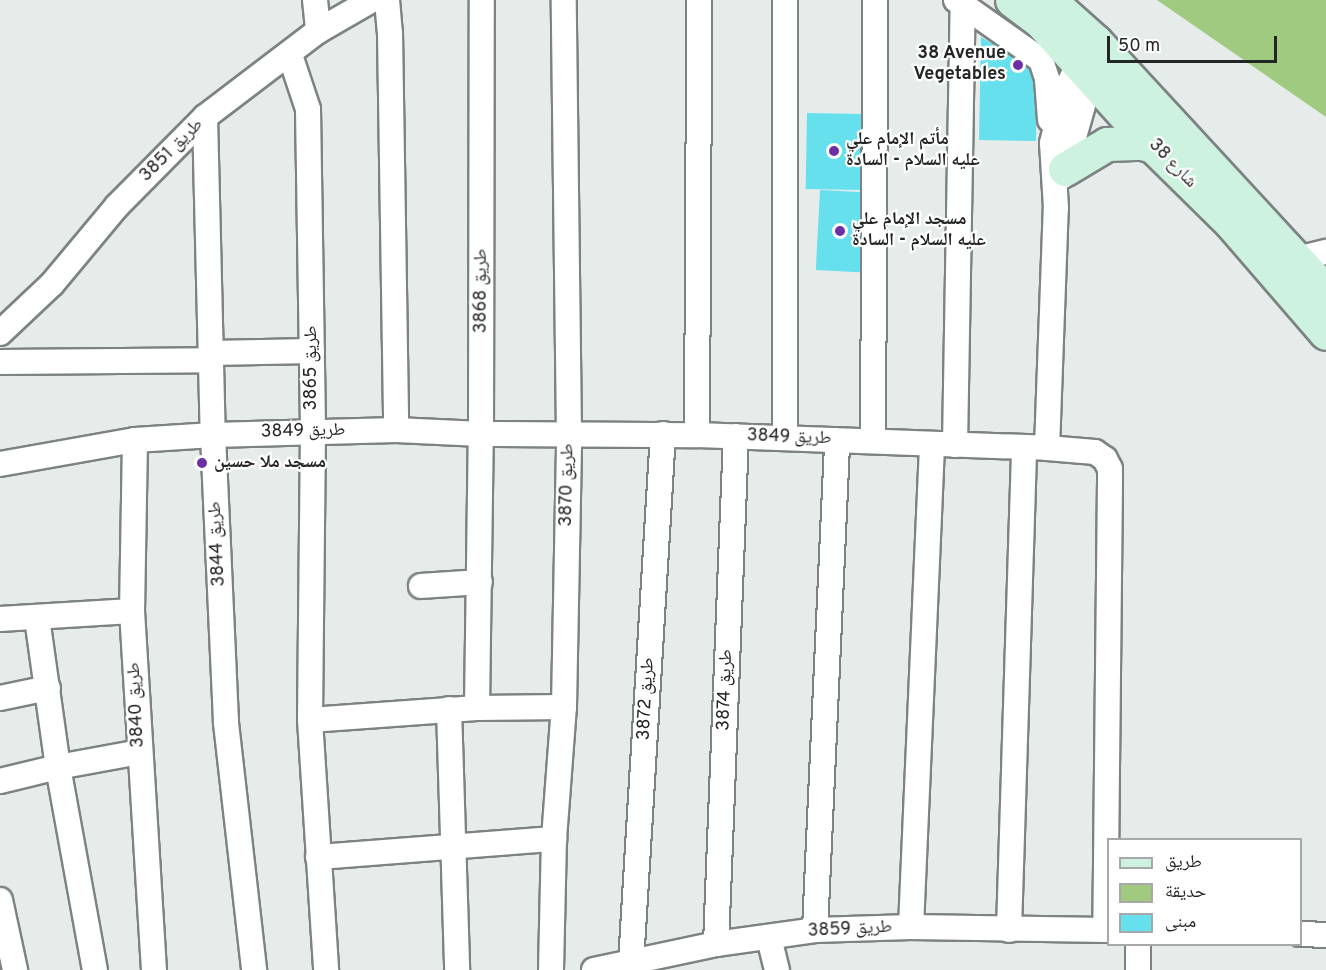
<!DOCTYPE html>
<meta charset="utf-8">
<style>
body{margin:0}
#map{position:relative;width:1326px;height:970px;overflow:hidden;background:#e5ecea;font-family:Overpass,"Noto Naskh Arabic",sans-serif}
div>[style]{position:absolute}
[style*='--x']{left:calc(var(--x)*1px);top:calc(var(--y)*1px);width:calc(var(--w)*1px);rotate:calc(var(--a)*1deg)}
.green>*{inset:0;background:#9fca80}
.building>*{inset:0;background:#67e0ee;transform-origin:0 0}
.roads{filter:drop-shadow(2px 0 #7d8382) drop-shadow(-2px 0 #7d8382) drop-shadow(0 2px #7d8382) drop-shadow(0 -2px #7d8382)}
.street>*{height:24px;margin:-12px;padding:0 12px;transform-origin:12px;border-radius:12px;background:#fff}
.secondary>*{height:33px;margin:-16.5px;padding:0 16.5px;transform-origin:16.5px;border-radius:16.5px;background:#cdf2df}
.dots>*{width:16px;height:16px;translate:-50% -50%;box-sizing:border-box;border:3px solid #fff;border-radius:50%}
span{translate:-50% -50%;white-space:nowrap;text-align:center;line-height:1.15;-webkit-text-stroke:4.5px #fff;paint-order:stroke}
.poi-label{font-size:18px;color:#232625;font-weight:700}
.right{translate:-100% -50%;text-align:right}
.left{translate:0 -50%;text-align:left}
.street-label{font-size:18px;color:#232625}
.legend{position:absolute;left:1107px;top:838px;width:195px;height:108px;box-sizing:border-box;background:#fff;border:2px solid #a7a8a8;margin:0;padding:8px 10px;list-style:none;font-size:18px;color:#232625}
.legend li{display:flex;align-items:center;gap:12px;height:30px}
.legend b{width:30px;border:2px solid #a7a8a8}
.scale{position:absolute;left:1107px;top:36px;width:170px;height:27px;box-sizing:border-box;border:3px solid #232625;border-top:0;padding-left:8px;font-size:18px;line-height:21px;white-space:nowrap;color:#232625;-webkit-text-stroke:4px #fff;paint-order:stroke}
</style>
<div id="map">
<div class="green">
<div style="clip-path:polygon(1157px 0,1326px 0,1326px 117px)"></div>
</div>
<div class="building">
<div style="clip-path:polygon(981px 37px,1037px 71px,1036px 141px,979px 140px)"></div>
<div style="left:807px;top:113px;width:55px;height:76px;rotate:1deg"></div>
<div style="left:820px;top:190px;width:44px;height:80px;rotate:3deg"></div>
</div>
<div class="roads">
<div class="street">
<div style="--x:315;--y:0;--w:31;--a:84"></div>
<div style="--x:387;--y:0;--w:33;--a:85"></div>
<div style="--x:390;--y:33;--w:397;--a:89.1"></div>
<div style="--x:785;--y:0;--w:438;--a:90"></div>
<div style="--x:956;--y:0;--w:104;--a:35.2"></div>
<div style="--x:1041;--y:60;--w:20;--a:72"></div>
<div style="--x:1047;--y:79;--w:41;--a:85.8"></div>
<div style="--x:290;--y:55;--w:57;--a:71.6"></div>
<div style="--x:308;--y:109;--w:322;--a:89.1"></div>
<div style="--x:313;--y:431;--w:289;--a:90.6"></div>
<div style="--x:310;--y:720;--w:251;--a:86.3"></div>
<div style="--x:205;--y:117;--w:318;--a:88.6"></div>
<div style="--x:213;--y:435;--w:288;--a:87.4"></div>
<div style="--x:226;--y:723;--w:249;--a:83.5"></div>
<div style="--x:1063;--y:176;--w:103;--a:-74.2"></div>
<div style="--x:1297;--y:259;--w:30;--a:-14"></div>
<div style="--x:0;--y:333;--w:71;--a:-43.3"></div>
<div style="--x:52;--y:284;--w:102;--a:-50.2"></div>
<div style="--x:117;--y:206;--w:125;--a:-45.3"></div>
<div style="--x:205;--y:117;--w:142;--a:-37.3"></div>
<div style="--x:318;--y:31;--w:62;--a:-29.9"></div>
<div style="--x:211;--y:353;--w:101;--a:-1.1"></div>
<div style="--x:0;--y:362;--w:211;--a:-0.5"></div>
<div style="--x:697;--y:435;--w:435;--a:-89.7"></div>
<div style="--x:135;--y:440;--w:171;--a:91"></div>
<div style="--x:132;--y:611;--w:360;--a:86.5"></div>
<div style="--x:873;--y:441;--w:441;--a:-89.7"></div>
<div style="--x:955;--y:445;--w:440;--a:-89"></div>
<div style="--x:1047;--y:448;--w:240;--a:-87.9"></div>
<div style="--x:1056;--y:208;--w:65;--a:-93.5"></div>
<div style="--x:1052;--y:143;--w:51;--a:-76.5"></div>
<div style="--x:1064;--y:93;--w:31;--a:-63"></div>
<div style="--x:0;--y:464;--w:137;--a:-10.1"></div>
<div style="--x:135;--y:440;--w:78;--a:-3.7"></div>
<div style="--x:213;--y:435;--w:183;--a:-1.6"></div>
<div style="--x:396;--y:430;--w:85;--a:2.7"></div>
<div style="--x:481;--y:434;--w:216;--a:0.3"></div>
<div style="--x:697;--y:435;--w:350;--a:2.1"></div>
<div style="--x:1047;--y:448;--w:48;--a:4.8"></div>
<div style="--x:1095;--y:452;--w:12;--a:35"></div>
<div style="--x:1105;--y:459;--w:11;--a:63"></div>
<div style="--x:1110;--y:469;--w:12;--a:90"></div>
<div style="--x:1110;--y:481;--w:449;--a:90.6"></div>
<div style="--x:421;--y:586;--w:59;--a:-3.9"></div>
<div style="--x:37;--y:618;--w:150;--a:82"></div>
<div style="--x:58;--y:767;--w:206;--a:79.7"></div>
<div style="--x:0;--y:619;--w:132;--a:-3.5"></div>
<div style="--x:0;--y:698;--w:49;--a:-11.8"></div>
<div style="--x:477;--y:708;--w:274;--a:-89.2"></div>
<div style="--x:481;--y:434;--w:434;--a:-89.9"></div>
<div style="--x:449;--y:709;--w:261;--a:88.2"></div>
<div style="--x:310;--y:720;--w:167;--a:-4.1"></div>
<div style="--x:477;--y:708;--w:87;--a:-0.7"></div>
<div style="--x:0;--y:781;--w:60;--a:-13.6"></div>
<div style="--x:58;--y:767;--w:83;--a:-10.4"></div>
<div style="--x:318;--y:857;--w:237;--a:-4.4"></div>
<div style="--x:0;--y:900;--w:72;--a:77.9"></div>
<div style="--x:911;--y:927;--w:483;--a:-87.5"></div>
<div style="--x:815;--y:930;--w:490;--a:-87.4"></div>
<div style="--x:1009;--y:930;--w:483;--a:-88.2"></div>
<div style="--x:1300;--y:934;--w:26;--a:2"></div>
<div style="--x:769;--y:938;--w:33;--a:76"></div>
<div style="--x:716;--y:944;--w:508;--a:-87.75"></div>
<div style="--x:631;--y:963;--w:530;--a:-86.54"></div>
<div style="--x:551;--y:970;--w:131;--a:-88.7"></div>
<div style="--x:554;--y:839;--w:132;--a:-85.7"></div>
<div style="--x:564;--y:707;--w:272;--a:-88.9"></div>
<div style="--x:569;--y:435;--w:435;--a:-90.7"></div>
<div style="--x:594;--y:970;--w:125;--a:-12"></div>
<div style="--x:716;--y:944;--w:100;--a:-8"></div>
<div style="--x:815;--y:930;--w:96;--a:-1.8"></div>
<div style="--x:911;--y:927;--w:197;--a:0.9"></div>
<div style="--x:1138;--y:970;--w:26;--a:-90"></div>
</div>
<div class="secondary">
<div style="--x:1012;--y:0;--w:35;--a:37"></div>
<div style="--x:1040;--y:21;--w:169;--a:47.9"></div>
<div style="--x:1153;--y:146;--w:110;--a:44.6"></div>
<div style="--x:1231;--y:223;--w:145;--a:49.2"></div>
<div style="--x:1049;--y:0;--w:62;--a:41.7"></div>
<div style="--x:1095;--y:41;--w:340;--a:47.3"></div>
<div style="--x:1065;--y:169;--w:49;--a:-30.8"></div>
<div style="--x:1107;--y:144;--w:35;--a:-2"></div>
<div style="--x:1142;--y:143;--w:11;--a:15"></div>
</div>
</div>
<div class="dots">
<div style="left:1018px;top:65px;background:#6c2fa5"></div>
<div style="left:834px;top:151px;background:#6c2fa5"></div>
<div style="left:840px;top:231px;background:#6c2fa5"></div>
<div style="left:202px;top:463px;background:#6c2fa5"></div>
</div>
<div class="poi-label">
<span class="right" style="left:1006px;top:65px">38 Avenue<br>Vegetables</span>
<span class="left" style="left:846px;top:151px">مأتم الإمام علي<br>عليه السلام - السادة</span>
<span class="left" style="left:852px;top:231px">مسجد الإمام علي<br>عليه السلام - السادة</span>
<span class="left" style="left:214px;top:463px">مسجد ملا حسين</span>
</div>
<div class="street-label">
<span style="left:172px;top:151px;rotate:-45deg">طريق 3851</span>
<span style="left:1172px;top:164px;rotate:46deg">شارع 38</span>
<span style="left:482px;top:291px;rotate:-90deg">طريق 3868</span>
<span style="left:312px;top:368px;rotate:-90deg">طريق 3865</span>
<span style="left:303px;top:432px;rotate:-1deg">طريق 3849</span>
<span style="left:789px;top:438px;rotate:2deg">طريق 3849</span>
<span style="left:568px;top:485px;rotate:-89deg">طريق 3870</span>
<span style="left:218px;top:544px;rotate:-93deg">طريق 3844</span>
<span style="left:726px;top:690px;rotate:-88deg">طريق 3874</span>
<span style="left:647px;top:699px;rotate:-87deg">طريق 3872</span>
<span style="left:137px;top:705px;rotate:-93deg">طريق 3840</span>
<span style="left:850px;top:930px;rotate:-3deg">طريق 3859</span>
</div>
<ul class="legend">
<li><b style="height:8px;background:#cdf2df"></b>طريق</li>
<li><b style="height:16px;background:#9fca80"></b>حديقة</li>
<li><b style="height:16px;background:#67e0ee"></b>مبنى</li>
</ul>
<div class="scale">50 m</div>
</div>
